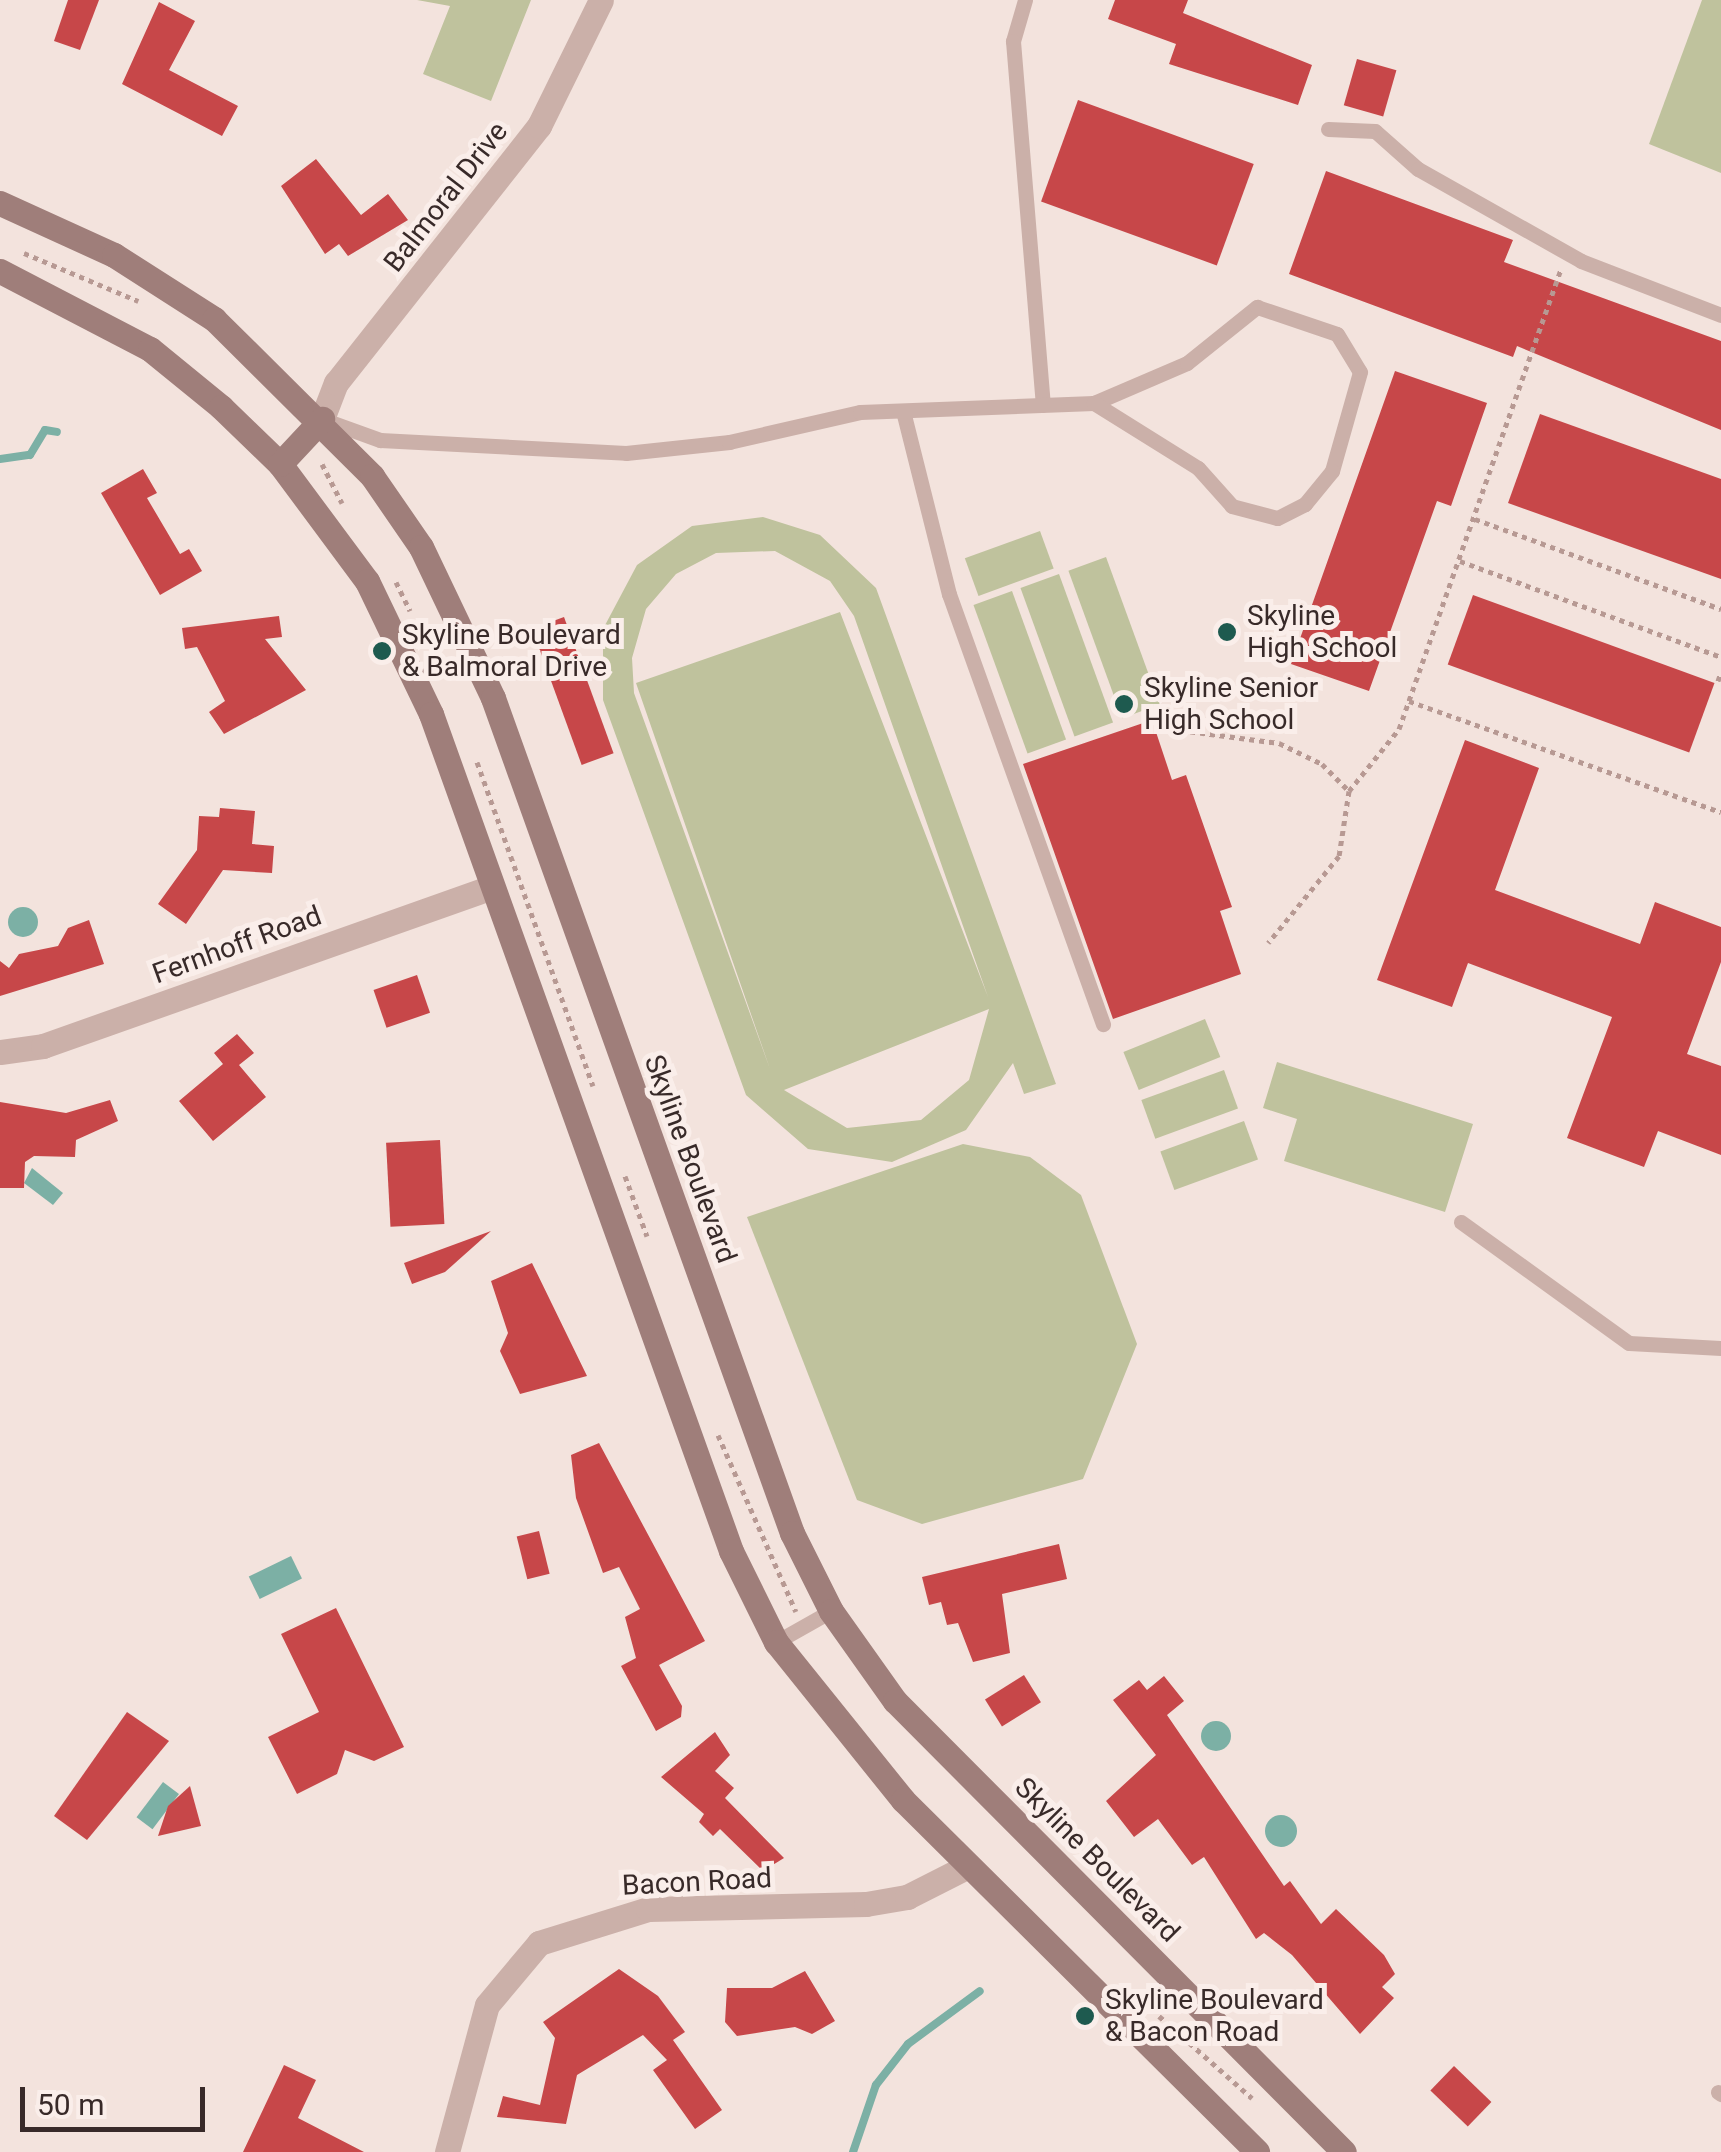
<!DOCTYPE html>
<style>
body{margin:0}
#map{position:relative;width:1721px;height:2152px;overflow:hidden;background:#f3e3dd;font-family:Roboto,sans-serif}
div>[style]{position:absolute}
[style*='--x']{left:calc(var(--x)*1px);top:calc(var(--y)*1px);width:calc(var(--w)*1px);rotate:calc(var(--a)*1deg)}
.green>*{inset:0;background:#bfc29d;transform-origin:0 0}
.water>*{inset:0;background:#7cb0a5;transform-origin:0 0}
.round{border-radius:50%}
.stream>*{height:8px;margin:-4px;padding:0 4px;transform-origin:4px;border-radius:4px;background:#7cb0a5}
.building>*{inset:0;background:#c74749;transform-origin:0 0}
.path>*{height:5px;margin-top:-2.5px;transform-origin:0;background:repeating-linear-gradient(90deg,#b79993 0 5px,transparent 0 10px)}
.service>*{height:15px;margin:-7.5px;padding:0 7.5px;transform-origin:7.5px;border-radius:7.5px;background:#cbb0a9}
.minor>*{height:25px;margin:-12.5px;padding:0 12.5px;transform-origin:12.5px;border-radius:12.5px;background:#cbb0a9}
.secondary>*{height:25px;margin:-12.5px;padding:0 12.5px;transform-origin:12.5px;border-radius:12.5px;background:#9f7e7a}
.dots>*{width:28px;height:28px;translate:-50% -50%;box-sizing:border-box;border:5px solid #faeeea;border-radius:50%}
span{translate:-50% -50%;white-space:nowrap;text-align:center;line-height:1.15;-webkit-text-stroke:10px #faeeea;paint-order:stroke}
.street-label{font-size:28px;color:#382a29}
.poi-label{font-size:28px;color:#382a29}
.left{translate:0 -50%;text-align:left}
.scale{position:absolute;left:20px;top:2087px;width:185px;height:45px;box-sizing:border-box;border:5px solid #382a29;border-top:0;padding-left:12px;font-size:30px;line-height:35px;white-space:nowrap;color:#382a29;-webkit-text-stroke:8px #faeeea;paint-order:stroke}
</style>
<div id="map">
<div class="green">
<div style="clip-path:polygon(417px 0,531px 0,491px 101px,423px 74px,450px 6px)"></div>
<div style="clip-path:polygon(1702px 0,1721px 0,1721px 173px,1649px 144px)"></div>
<div style="clip-path:polygon(evenodd,763px 517px,820px 535px,876px 588px,1056px 1084px,1024px 1094px,1013px 1063px,966px 1130px,892px 1162px,808px 1149px,746px 1095px,603px 700px,603px 629px,637px 565px,692px 526px,763px 517px,775px 551px,830px 581px,854px 616px,988px 997px,840px 612px,636px 683px,770px 1069px,634px 693px,632px 658px,646px 609px,676px 574px,716px 553px,775px 551px,763px 517px,989px 1009px,969px 1080px,921px 1120px,847px 1128px,784px 1090px,989px 1009px)"></div>
<div style="left:1040px;top:531px;width:40px;height:80px;rotate:70deg"></div>
<div style="left:1106px;top:557px;width:157px;height:40px;rotate:70deg"></div>
<div style="left:1059px;top:574px;width:158px;height:41px;rotate:70deg"></div>
<div style="left:1012px;top:591px;width:158px;height:41px;rotate:70deg"></div>
<div style="left:1205px;top:1019px;width:41px;height:88px;rotate:68deg"></div>
<div style="clip-path:polygon(1277px 1062px,1473px 1124px,1445px 1212px,1284px 1161px,1297px 1119px,1263px 1108px)"></div>
<div style="left:1224px;top:1070px;width:41px;height:88px;rotate:70deg"></div>
<div style="left:1244px;top:1121px;width:41px;height:89px;rotate:70deg"></div>
<div style="clip-path:polygon(963px 1144px,1030px 1157px,1081px 1195px,1137px 1344px,1083px 1479px,922px 1524px,857px 1500px,747px 1217px)"></div>
</div>
<div class="water">
<div class="round" style="left:8px;top:907px;width:30px;height:30px"></div>
<div style="clip-path:polygon(32px 1168px,63px 1193px,53px 1205px,24px 1183px)"></div>
<div style="left:291px;top:1556px;width:25px;height:47px;rotate:64deg"></div>
<div class="round" style="left:1201px;top:1721px;width:30px;height:30px"></div>
<div style="left:163px;top:1782px;width:20px;height:44px;rotate:37deg"></div>
<div class="round" style="left:1265px;top:1815px;width:32px;height:32px"></div>
</div>
<div class="stream">
<div style="--x:0;--y:459;--w:30;--a:-8"></div>
<div style="--x:30;--y:455;--w:29;--a:-59"></div>
<div style="--x:45;--y:430;--w:12;--a:9"></div>
<div style="--x:853;--y:2152;--w:71;--a:-71.1"></div>
<div style="--x:876;--y:2085;--w:52;--a:-52"></div>
<div style="--x:908;--y:2044;--w:89;--a:-36.4"></div>
</div>
<div class="building">
<div style="clip-path:polygon(68px 0,99px 0,80px 50px,54px 41px)"></div>
<div style="clip-path:polygon(1115px 0,1188px 0,1183px 13px,1312px 65px,1298px 105px,1169px 64px,1176px 44px,1108px 19px)"></div>
<div style="clip-path:polygon(159px 2px,195px 21px,169px 70px,238px 106px,222px 136px,122px 84px)"></div>
<div style="left:1357px;top:59px;width:41px;height:48px;rotate:16deg"></div>
<div style="left:1078px;top:100px;width:187px;height:108px;rotate:20deg"></div>
<div style="clip-path:polygon(316px 159px,361px 215px,388px 194px,408px 220px,348px 256px,339px 244px,325px 254px,281px 186px)"></div>
<div style="clip-path:polygon(1326px 171px,1513px 240px,1504px 262px,1721px 341px,1721px 430px,1517px 346px,1513px 357px,1289px 274px)"></div>
<div style="clip-path:polygon(1395px 371px,1487px 403px,1451px 506px,1437px 501px,1369px 691px,1291px 664px)"></div>
<div style="clip-path:polygon(1540px 414px,1721px 479px,1721px 579px,1508px 503px)"></div>
<div style="clip-path:polygon(143px 469px,157px 493px,147px 498px,180px 554px,189px 549px,202px 571px,160px 595px,101px 493px)"></div>
<div style="left:1473px;top:595px;width:257px;height:74px;rotate:20deg"></div>
<div style="clip-path:polygon(279px 616px,282px 637px,265px 639px,306px 690px,224px 734px,209px 712px,225px 701px,197px 647px,185px 649px,182px 628px)"></div>
<div style="left:564px;top:617px;width:145px;height:34px;rotate:70deg"></div>
<div style="clip-path:polygon(1152px 720px,1172px 780px,1186px 775px,1232px 907px,1220px 911px,1241px 974px,1113px 1019px,1023px 764px)"></div>
<div style="clip-path:polygon(1465px 740px,1539px 768px,1495px 890px,1640px 944px,1655px 902px,1721px 927px,1721px 962px,1687px 1054px,1721px 1066px,1721px 1155px,1658px 1131px,1644px 1167px,1567px 1138px,1612px 1017px,1468px 963px,1452px 1007px,1377px 980px)"></div>
<div style="clip-path:polygon(220px 808px,255px 811px,252px 844px,274px 846px,272px 873px,223px 870px,186px 924px,158px 904px,197px 850px,199px 816px,219px 817px)"></div>
<div style="clip-path:polygon(89px 920px,104px 964px,0 996px,0 961px,9px 968px,19px 954px,58px 946px,68px 928px)"></div>
<div style="left:417px;top:975px;width:40px;height:46px;rotate:71deg"></div>
<div style="clip-path:polygon(237px 1034px,254px 1053px,239px 1065px,266px 1097px,213px 1141px,179px 1101px,223px 1064px,214px 1053px)"></div>
<div style="clip-path:polygon(110px 1100px,118px 1121px,76px 1140px,75px 1157px,34px 1156px,25px 1162px,24px 1188px,0 1188px,0 1102px,66px 1113px)"></div>
<div style="left:440px;top:1140px;width:84px;height:54px;rotate:87deg"></div>
<div style="clip-path:polygon(491px 1231px,445px 1272px,412px 1284px,404px 1263px)"></div>
<div style="clip-path:polygon(532px 1263px,587px 1376px,520px 1394px,500px 1351px,508px 1333px,491px 1281px)"></div>
<div style="clip-path:polygon(599px 1443px,705px 1641px,659px 1665px,682px 1706px,681px 1717px,656px 1731px,621px 1666px,636px 1658px,625px 1617px,640px 1609px,619px 1567px,603px 1573px,576px 1498px,571px 1455px)"></div>
<div style="left:539px;top:1531px;width:44px;height:23px;rotate:76deg"></div>
<div style="clip-path:polygon(1059px 1544px,1067px 1579px,1002px 1594px,1010px 1653px,973px 1662px,958px 1623px,947px 1625px,941px 1602px,929px 1605px,922px 1577px)"></div>
<div style="clip-path:polygon(336px 1608px,404px 1747px,374px 1761px,345px 1750px,337px 1774px,297px 1794px,268px 1737px,319px 1712px,281px 1634px)"></div>
<div style="left:1024px;top:1675px;width:32px;height:46px;rotate:58deg"></div>
<div style="clip-path:polygon(1164px 1676px,1184px 1701px,1167px 1715px,1284px 1886px,1290px 1881px,1321px 1924px,1336px 1909px,1384px 1955px,1395px 1974px,1382px 1987px,1394px 1998px,1360px 2034px,1292px 1955px,1264px 1933px,1256px 1939px,1204px 1857px,1192px 1865px,1158px 1819px,1134px 1837px,1106px 1801px,1156px 1755px,1113px 1700px,1139px 1680px,1147px 1690px)"></div>
<div style="clip-path:polygon(127px 1712px,169px 1741px,87px 1840px,54px 1816px)"></div>
<div style="clip-path:polygon(715px 1732px,730px 1755px,715px 1771px,734px 1788px,725px 1798px,784px 1858px,763px 1871px,720px 1829px,713px 1836px,699px 1822px,704px 1814px,661px 1777px)"></div>
<div style="clip-path:polygon(190px 1786px,201px 1826px,158px 1836px,168px 1806px)"></div>
<div style="clip-path:polygon(619px 1969px,658px 1996px,685px 2032px,673px 2040px,722px 2110px,695px 2129px,653px 2070px,667px 2060px,643px 2035px,577px 2075px,566px 2124px,497px 2117px,503px 2096px,540px 2105px,555px 2038px,543px 2022px)"></div>
<div style="clip-path:polygon(805px 1971px,835px 2021px,812px 2034px,795px 2027px,737px 2036px,725px 2022px,727px 1988px,772px 1988px)"></div>
<div style="clip-path:polygon(284px 2065px,316px 2080px,298px 2118px,364px 2152px,243px 2152px)"></div>
<div style="left:1454px;top:2066px;width:52px;height:34px;rotate:44deg"></div>
</div>
<div class="path">
<div style="--x:24;--y:253;--w:124;--a:22.8"></div>
<div style="--x:322;--y:464;--w:44;--a:62.9"></div>
<div style="--x:1475;--y:519;--w:262;--a:20.1"></div>
<div style="--x:1460;--y:561;--w:278;--a:20.2"></div>
<div style="--x:396;--y:582;--w:32;--a:64"></div>
<div style="--x:1718;--y:681;--w:9;--a:-72"></div>
<div style="--x:1409;--y:701;--w:331;--a:19.6"></div>
<div style="--x:1180;--y:730;--w:100;--a:7.5"></div>
<div style="--x:1279;--y:743;--w:48;--a:26"></div>
<div style="--x:1322;--y:764;--w:38;--a:45"></div>
<div style="--x:1349;--y:791;--w:66;--a:98.7"></div>
<div style="--x:1339;--y:856;--w:112;--a:129.2"></div>
<div style="--x:477;--y:762;--w:344;--a:70.3"></div>
<div style="--x:1349;--y:791;--w:80;--a:-51.1"></div>
<div style="--x:1399;--y:729;--w:488;--a:-70.6"></div>
<div style="--x:625;--y:1176;--w:64;--a:69.9"></div>
<div style="--x:718;--y:1435;--w:193;--a:66.2"></div>
<div style="--x:1159;--y:2016;--w:124;--a:41.4"></div>
</div>
<div class="service">
<div style="--x:1025;--y:0;--w:43;--a:106.3"></div>
<div style="--x:1013;--y:41;--w:365;--a:85.3"></div>
<div style="--x:1328;--y:129;--w:47;--a:2.4"></div>
<div style="--x:1375;--y:131;--w:57;--a:41.5"></div>
<div style="--x:1418;--y:169;--w:187;--a:29.4"></div>
<div style="--x:1581;--y:261;--w:150;--a:21.1"></div>
<div style="--x:903;--y:411;--w:189;--a:75.9"></div>
<div style="--x:949;--y:594;--w:457;--a:70.3"></div>
<div style="--x:322;--y:419;--w:62;--a:19.9"></div>
<div style="--x:380;--y:440;--w:246;--a:3"></div>
<div style="--x:626;--y:453;--w:104;--a:-6.1"></div>
<div style="--x:729;--y:442;--w:134;--a:-12.9"></div>
<div style="--x:860;--y:412;--w:234;--a:-2.2"></div>
<div style="--x:1094;--y:403;--w:101;--a:-23.3"></div>
<div style="--x:1187;--y:363;--w:90;--a:-38.7"></div>
<div style="--x:1257;--y:307;--w:84;--a:18.6"></div>
<div style="--x:1337;--y:334;--w:44;--a:58.8"></div>
<div style="--x:1360;--y:372;--w:103;--a:105.8"></div>
<div style="--x:1332;--y:471;--w:43;--a:129.3"></div>
<div style="--x:1305;--y:504;--w:31;--a:153"></div>
<div style="--x:1277;--y:518;--w:47;--a:-165.1"></div>
<div style="--x:1232;--y:506;--w:51;--a:-131.8"></div>
<div style="--x:1198;--y:468;--w:123;--a:-148"></div>
<div style="--x:1461;--y:1222;--w:207;--a:35.8"></div>
<div style="--x:1629;--y:1343;--w:92;--a:3.1"></div>
<div style="--x:776;--y:1642;--w:63;--a:-29.4"></div>
<div style="--x:1718;--y:2092;--w:4;--a:34"></div>
</div>
<div class="minor">
<div style="--x:322;--y:419;--w:39;--a:-69"></div>
<div style="--x:336;--y:383;--w:328;--a:-51.7"></div>
<div style="--x:539;--y:126;--w:140;--a:-63.8"></div>
<div style="--x:0;--y:1052;--w:43;--a:-7.9"></div>
<div style="--x:43;--y:1046;--w:476;--a:-19.5"></div>
<div style="--x:447;--y:2152;--w:152;--a:-74.8"></div>
<div style="--x:487;--y:2005;--w:81;--a:-50"></div>
<div style="--x:539;--y:1943;--w:114;--a:-17.3"></div>
<div style="--x:648;--y:1909;--w:218;--a:-1.3"></div>
<div style="--x:866;--y:1904;--w:42;--a:-9.7"></div>
<div style="--x:907;--y:1897;--w:68;--a:-26.9"></div>
</div>
<div class="secondary">
<div style="--x:0;--y:203;--w:125;--a:24.5"></div>
<div style="--x:114;--y:255;--w:119;--a:32.6"></div>
<div style="--x:214;--y:319;--w:223;--a:44.8"></div>
<div style="--x:372;--y:476;--w:86;--a:55.4"></div>
<div style="--x:421;--y:547;--w:167;--a:64.5"></div>
<div style="--x:493;--y:698;--w:887;--a:70.3"></div>
<div style="--x:792;--y:1533;--w:87;--a:63.4"></div>
<div style="--x:831;--y:1611;--w:110;--a:54.6"></div>
<div style="--x:895;--y:1701;--w:636;--a:45.13"></div>
<div style="--x:0;--y:271;--w:169;--a:27.5"></div>
<div style="--x:150;--y:349;--w:92;--a:39.2"></div>
<div style="--x:221;--y:407;--w:82;--a:44"></div>
<div style="--x:280;--y:464;--w:146;--a:53.4"></div>
<div style="--x:367;--y:581;--w:148;--a:64.3"></div>
<div style="--x:431;--y:714;--w:889;--a:70.28"></div>
<div style="--x:731;--y:1551;--w:102;--a:63.7"></div>
<div style="--x:776;--y:1642;--w:203;--a:51.2"></div>
<div style="--x:903;--y:1800;--w:499;--a:44.8"></div>
<div style="--x:280;--y:464;--w:62;--a:-47"></div>
</div>
<div class="dots">
<div style="left:1227px;top:632px;background:#1e5a4f"></div>
<div style="left:382px;top:651px;background:#1e5a4f"></div>
<div style="left:1124px;top:704px;background:#1e5a4f"></div>
<div style="left:1085px;top:2016px;background:#1e5a4f"></div>
</div>
<div class="street-label">
<span style="left:446px;top:197px;rotate:-52deg">Balmoral Drive</span>
<span style="left:237px;top:945px;rotate:-20deg">Fernhoff Road</span>
<span style="left:690px;top:1159px;rotate:70deg">Skyline Boulevard</span>
<span style="left:1097px;top:1860px;rotate:45deg">Skyline Boulevard</span>
<span style="left:697px;top:1882px;rotate:-3deg">Bacon Road</span>
</div>
<div class="poi-label">
<span class="left" style="left:1247px;top:632px">Skyline<br>High School</span>
<span class="left" style="left:402px;top:651px">Skyline Boulevard<br>&amp; Balmoral Drive</span>
<span class="left" style="left:1144px;top:704px">Skyline Senior<br>High School</span>
<span class="left" style="left:1105px;top:2016px">Skyline Boulevard<br>&amp; Bacon Road</span>
</div>
<div class="scale">50 m</div>
</div>
